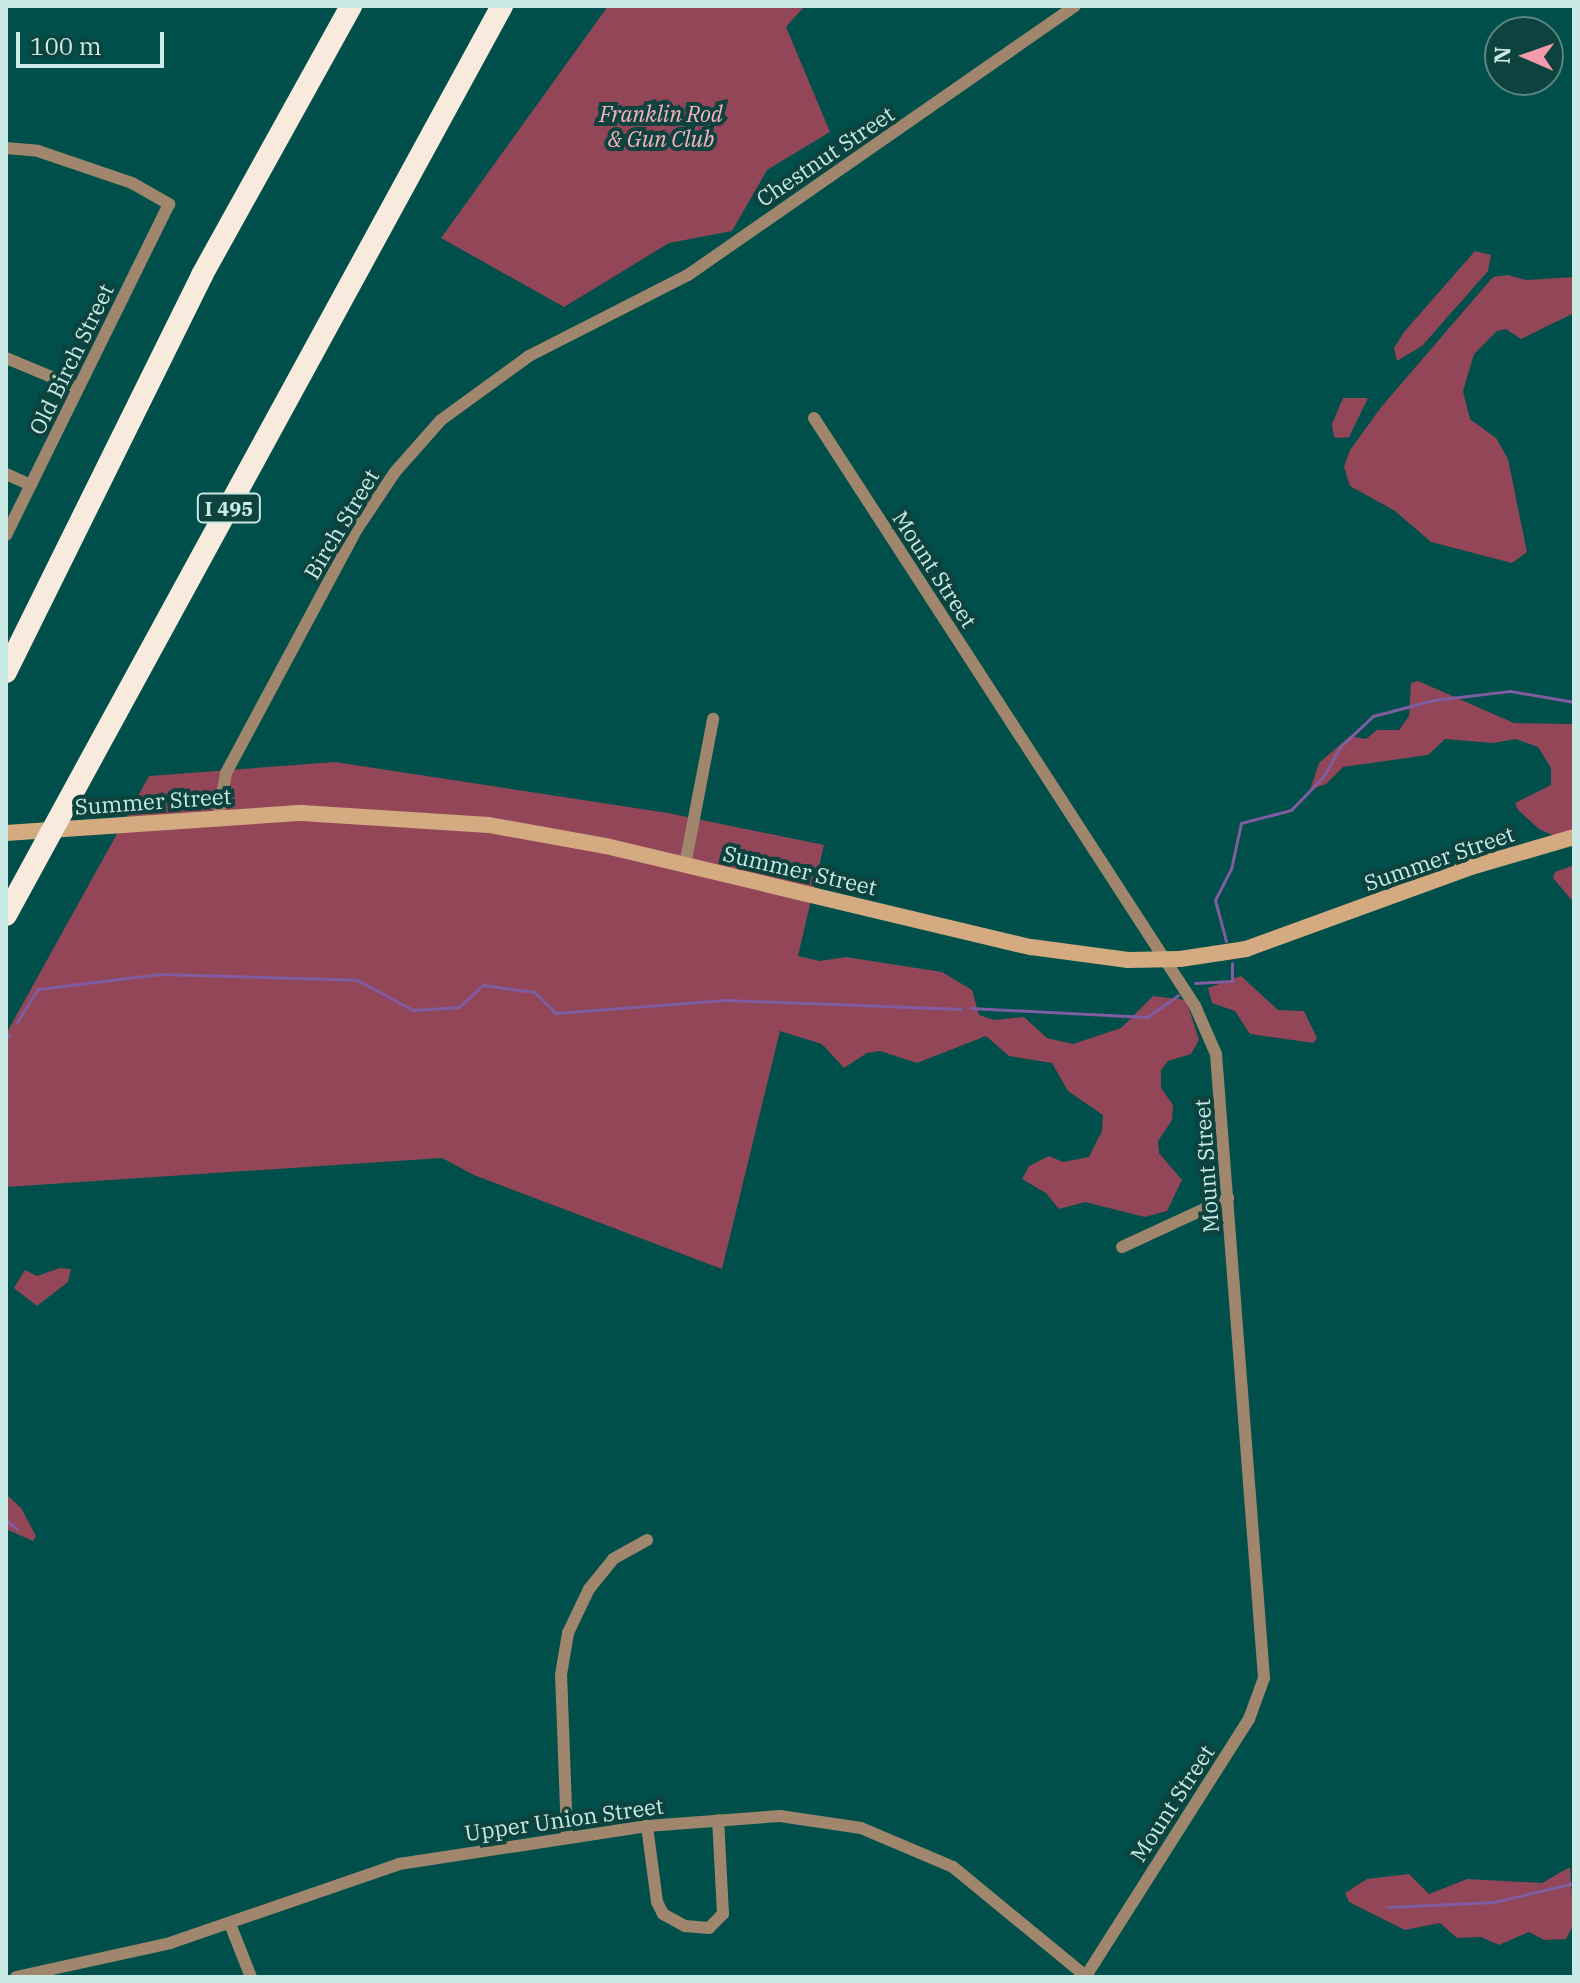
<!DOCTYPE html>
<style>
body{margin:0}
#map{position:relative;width:1580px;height:1983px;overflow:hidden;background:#004f4a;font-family:"IBM Plex Serif",serif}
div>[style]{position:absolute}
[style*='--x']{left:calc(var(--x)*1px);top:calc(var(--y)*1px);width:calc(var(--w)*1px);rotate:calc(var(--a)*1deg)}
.green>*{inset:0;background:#924658}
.stream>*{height:3px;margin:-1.5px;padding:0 1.5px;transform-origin:1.5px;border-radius:1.5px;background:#7f5da0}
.minor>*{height:12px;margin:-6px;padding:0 6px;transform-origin:6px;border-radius:6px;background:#a0866c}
.secondary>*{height:16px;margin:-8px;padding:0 8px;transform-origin:8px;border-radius:8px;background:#d4aa81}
.motorway>*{height:22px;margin:-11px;padding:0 11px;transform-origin:11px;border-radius:11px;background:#f8ebde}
span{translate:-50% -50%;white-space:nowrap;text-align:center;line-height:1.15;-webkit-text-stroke:8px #0d423e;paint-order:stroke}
.shield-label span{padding:2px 6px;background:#0d423e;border:2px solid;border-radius:6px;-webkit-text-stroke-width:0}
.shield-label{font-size:20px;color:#caeae5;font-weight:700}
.park-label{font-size:22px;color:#f9b3c0;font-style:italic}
.street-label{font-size:22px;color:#caeae5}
.frame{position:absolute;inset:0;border:8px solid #caeae5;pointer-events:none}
.north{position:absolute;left:1484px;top:16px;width:80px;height:80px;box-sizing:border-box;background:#0d423e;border:2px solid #598581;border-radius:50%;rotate:272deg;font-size:22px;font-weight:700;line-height:32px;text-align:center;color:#caeae5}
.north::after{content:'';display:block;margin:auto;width:28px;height:36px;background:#f39aac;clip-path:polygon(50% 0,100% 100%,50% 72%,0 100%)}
.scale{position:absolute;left:16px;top:32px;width:148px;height:36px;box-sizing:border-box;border:4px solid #caeae5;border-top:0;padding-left:10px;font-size:24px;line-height:28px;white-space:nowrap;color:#caeae5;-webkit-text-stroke:6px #0d423e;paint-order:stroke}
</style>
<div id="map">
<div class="green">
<div style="clip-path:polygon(608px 6px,805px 6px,786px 27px,830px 132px,767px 170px,732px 231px,669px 243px,564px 307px,441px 238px)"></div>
<div style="clip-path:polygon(1475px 251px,1491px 255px,1488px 271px,1422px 346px,1397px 361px,1394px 348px,1404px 332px)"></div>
<div style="clip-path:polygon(1508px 275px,1526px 280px,1574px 277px,1574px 313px,1521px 339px,1506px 329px,1497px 331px,1474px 354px,1463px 391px,1470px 419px,1496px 438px,1508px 459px,1527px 552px,1512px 563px,1431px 542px,1395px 511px,1350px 486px,1344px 467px,1350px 450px,1382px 406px,1493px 277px)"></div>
<div style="clip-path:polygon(1343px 398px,1368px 398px,1349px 437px,1340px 438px,1334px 437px,1332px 424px)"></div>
<div style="clip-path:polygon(1418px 681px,1514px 723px,1574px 724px,1574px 834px,1557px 837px,1539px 829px,1518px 810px,1515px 803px,1551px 785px,1551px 768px,1538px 747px,1516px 739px,1493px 743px,1445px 739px,1428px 755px,1343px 767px,1326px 784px,1310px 790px,1319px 763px,1350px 736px,1366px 739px,1377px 730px,1399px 730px,1409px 716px,1411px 683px)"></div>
<div style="clip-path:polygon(335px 762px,668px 813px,824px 845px,798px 956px,820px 961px,846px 957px,942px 972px,972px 990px,979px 1015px,994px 1020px,1024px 1017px,1047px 1038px,1073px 1044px,1121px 1028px,1153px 996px,1186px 1000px,1199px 1040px,1191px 1054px,1168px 1061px,1161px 1070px,1161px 1088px,1173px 1105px,1172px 1120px,1158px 1141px,1159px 1153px,1182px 1180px,1167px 1211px,1145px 1217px,1085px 1202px,1059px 1209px,1046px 1193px,1022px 1179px,1029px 1166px,1049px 1156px,1063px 1162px,1089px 1157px,1102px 1131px,1103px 1115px,1068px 1091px,1052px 1063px,1009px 1056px,986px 1036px,917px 1063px,880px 1051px,867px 1053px,844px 1068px,822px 1044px,780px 1031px,722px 1269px,474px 1175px,442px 1158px,6px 1187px,6px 1034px,149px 776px)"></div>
<div style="clip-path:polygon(1574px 865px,1574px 903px,1553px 878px,1555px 872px)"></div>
<div style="clip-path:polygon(1241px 976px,1278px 1010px,1304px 1011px,1317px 1038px,1313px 1043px,1250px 1034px,1235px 1011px,1212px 1003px,1208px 988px)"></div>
<div style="clip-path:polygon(60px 1268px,71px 1269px,68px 1282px,37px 1306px,14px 1288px,25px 1270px,37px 1276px)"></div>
<div style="clip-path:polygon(6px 1494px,21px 1508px,36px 1536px,33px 1541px,6px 1529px)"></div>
<div style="clip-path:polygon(1570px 1867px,1574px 1924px,1566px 1939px,1544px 1940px,1529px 1932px,1499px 1945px,1481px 1937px,1457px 1938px,1440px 1923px,1405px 1930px,1349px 1902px,1345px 1893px,1367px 1879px,1409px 1874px,1429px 1894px,1467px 1879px,1542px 1883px)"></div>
</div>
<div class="stream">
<div style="--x:1226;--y:941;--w:42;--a:-105"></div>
<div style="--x:1215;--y:900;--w:35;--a:-63"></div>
<div style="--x:1231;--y:869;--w:47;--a:-77.7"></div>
<div style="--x:1241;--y:823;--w:52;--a:-14.6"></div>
<div style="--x:1291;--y:810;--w:46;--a:-45.9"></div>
<div style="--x:1323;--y:777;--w:34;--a:-60"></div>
<div style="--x:1340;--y:747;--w:45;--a:-43.2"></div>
<div style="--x:1373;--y:716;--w:63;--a:-14.7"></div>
<div style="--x:1434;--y:700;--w:77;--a:-6.8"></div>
<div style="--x:1510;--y:691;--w:65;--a:9.8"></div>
<div style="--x:1195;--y:983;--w:37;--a:-3"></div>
<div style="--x:1232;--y:981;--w:18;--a:-90"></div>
<div style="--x:970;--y:1008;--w:177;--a:2.9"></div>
<div style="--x:1147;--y:1017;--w:38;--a:-35"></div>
<div style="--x:17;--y:1022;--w:39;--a:-58"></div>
<div style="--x:38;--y:989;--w:123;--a:-7"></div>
<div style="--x:160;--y:974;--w:197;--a:1.7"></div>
<div style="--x:357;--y:980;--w:64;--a:28.2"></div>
<div style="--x:413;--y:1010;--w:46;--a:-3.7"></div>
<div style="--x:459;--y:1007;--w:33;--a:-43"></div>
<div style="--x:483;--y:985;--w:51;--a:7.8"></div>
<div style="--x:534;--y:992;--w:30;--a:44"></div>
<div style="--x:556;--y:1013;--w:170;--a:-4.4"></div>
<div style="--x:726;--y:1000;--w:235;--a:2.2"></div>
<div style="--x:6;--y:1037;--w:4;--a:-34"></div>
<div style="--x:6;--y:1520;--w:14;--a:39"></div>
<div style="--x:1388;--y:1907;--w:106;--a:-2.7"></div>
<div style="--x:1494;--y:1902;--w:82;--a:-13.4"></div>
</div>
<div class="minor">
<div style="--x:6;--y:148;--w:32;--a:5"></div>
<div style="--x:38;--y:151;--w:99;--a:18.8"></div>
<div style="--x:132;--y:183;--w:43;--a:29.6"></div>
<div style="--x:169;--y:204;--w:369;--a:116.2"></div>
<div style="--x:6;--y:358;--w:78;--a:22.6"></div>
<div style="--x:814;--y:418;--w:701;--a:57.06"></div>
<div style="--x:1195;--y:1006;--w:52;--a:66.4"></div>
<div style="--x:1216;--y:1054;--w:626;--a:85.6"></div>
<div style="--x:1264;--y:1678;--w:44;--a:110.1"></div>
<div style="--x:1249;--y:1719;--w:304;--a:122.4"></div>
<div style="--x:6;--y:474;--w:27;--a:24"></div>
<div style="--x:218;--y:818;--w:46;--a:-79.9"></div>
<div style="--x:226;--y:773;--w:277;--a:-61.8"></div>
<div style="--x:357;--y:529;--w:69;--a:-56.3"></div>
<div style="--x:395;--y:472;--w:69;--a:-48.5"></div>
<div style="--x:441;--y:420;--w:109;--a:-36"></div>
<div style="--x:529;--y:356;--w:178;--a:-27"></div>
<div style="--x:688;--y:275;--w:471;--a:-34.8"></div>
<div style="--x:685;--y:865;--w:149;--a:-79.1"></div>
<div style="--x:1122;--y:1247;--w:117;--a:-24.8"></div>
<div style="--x:647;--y:1826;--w:77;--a:82.5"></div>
<div style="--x:657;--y:1902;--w:13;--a:63"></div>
<div style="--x:663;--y:1914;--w:25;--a:29"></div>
<div style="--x:685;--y:1926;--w:24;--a:5"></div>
<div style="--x:709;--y:1928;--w:20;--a:-45"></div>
<div style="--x:723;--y:1914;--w:94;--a:-93"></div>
<div style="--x:567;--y:1836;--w:161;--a:-92.1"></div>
<div style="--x:561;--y:1675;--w:43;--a:-80.5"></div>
<div style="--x:568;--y:1633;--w:49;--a:-64.5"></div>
<div style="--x:589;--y:1589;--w:38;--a:-51"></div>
<div style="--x:613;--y:1559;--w:39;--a:-29"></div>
<div style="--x:230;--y:1924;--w:57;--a:68.4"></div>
<div style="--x:16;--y:1977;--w:158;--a:-12.4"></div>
<div style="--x:170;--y:1943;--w:242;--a:-19"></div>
<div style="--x:399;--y:1864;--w:251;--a:-8.7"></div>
<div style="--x:647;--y:1826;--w:133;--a:-4.3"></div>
<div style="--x:780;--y:1816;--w:82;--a:8.4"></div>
<div style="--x:861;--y:1828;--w:100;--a:23"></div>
<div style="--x:953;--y:1867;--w:173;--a:39.4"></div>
</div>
<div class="secondary">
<div style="--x:6;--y:833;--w:297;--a:-3.9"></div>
<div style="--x:302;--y:813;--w:187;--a:3.7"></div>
<div style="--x:489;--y:825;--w:119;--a:10.2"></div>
<div style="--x:606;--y:846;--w:437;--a:13.4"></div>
<div style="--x:1031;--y:947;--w:98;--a:7.6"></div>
<div style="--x:1128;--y:960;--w:52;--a:-1.1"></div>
<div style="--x:1180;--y:959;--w:67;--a:-8.6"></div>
<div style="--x:1246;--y:949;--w:239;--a:-20"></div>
<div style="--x:1471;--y:867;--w:107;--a:-16.2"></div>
</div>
<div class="motorway">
<div style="--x:6;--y:672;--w:443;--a:-63.7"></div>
<div style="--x:202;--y:275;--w:308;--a:-61"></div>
<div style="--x:6;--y:915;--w:1036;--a:-61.38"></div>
</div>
<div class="shield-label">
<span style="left:229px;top:508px">I 495</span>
</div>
<div class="park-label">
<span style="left:661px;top:126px">Franklin Rod<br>&amp; Gun Club</span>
</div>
<div class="street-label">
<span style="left:825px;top:156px;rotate:-34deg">Chestnut Street</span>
<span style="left:71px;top:359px;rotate:-64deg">Old Birch Street</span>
<span style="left:341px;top:524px;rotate:-59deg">Birch Street</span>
<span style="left:935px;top:569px;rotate:57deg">Mount Street</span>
<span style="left:153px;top:801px;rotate:-4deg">Summer Street</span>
<span style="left:1439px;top:858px;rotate:-19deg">Summer Street</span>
<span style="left:800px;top:870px;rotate:13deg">Summer Street</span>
<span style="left:1206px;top:1166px;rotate:-94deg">Mount Street</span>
<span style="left:1172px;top:1803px;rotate:-57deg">Mount Street</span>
<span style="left:564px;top:1819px;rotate:-8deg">Upper Union Street</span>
</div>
<div class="frame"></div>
<div class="north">N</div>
<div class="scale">100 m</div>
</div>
